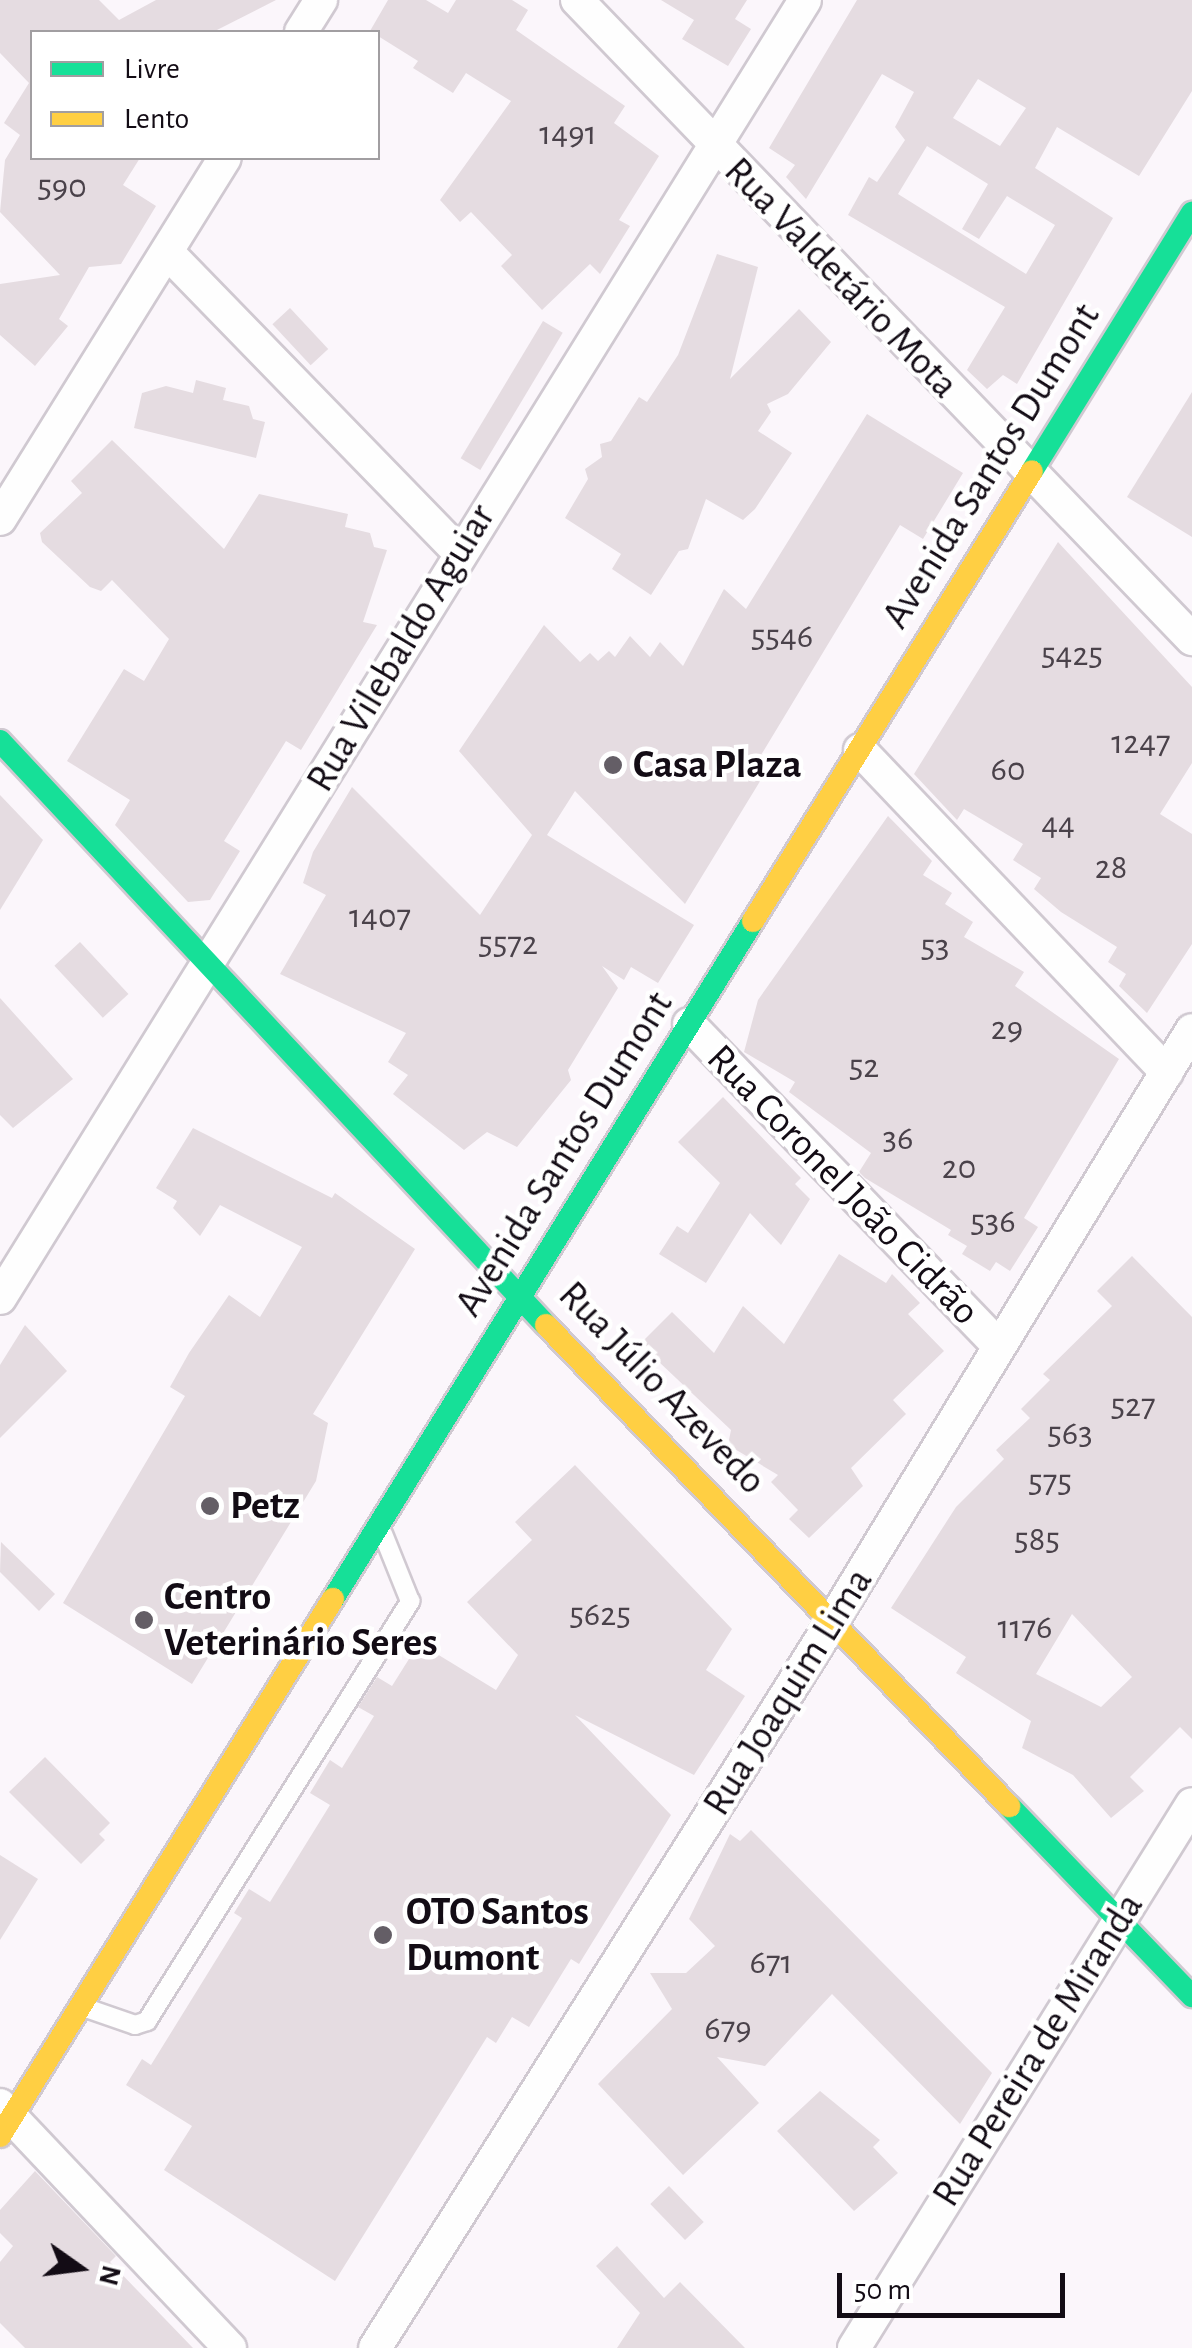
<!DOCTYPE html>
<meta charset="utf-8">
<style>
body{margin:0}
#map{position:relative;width:1192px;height:2348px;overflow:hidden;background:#fbf6fb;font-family:"Alegreya Sans",sans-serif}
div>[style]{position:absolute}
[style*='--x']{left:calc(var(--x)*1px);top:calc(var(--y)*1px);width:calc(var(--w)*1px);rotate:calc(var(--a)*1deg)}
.building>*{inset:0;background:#e5dce1;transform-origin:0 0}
.roads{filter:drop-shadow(2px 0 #d0c9d1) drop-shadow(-2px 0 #d0c9d1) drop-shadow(0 2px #d0c9d1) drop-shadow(0 -2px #d0c9d1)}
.lane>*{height:18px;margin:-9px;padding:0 9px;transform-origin:9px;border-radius:9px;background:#fefefe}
.street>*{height:32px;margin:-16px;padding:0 16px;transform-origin:16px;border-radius:16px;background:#fefefe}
.fast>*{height:22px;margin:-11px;padding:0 11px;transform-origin:11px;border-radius:11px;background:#16e098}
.slow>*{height:22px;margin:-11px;padding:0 11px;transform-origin:11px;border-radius:11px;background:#ffcf43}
.dots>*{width:28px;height:28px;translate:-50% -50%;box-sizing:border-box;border:5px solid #fff;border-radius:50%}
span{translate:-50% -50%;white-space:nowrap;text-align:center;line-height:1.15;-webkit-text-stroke:9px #fff;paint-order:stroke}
.number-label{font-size:35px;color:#4a424a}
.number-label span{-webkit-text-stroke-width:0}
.street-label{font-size:40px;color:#130c15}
.poi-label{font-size:40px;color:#130c15;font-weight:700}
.left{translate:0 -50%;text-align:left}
.legend{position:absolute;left:30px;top:30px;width:350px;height:130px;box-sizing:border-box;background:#fff;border:2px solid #a19ea1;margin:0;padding:12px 18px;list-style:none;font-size:30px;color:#130c15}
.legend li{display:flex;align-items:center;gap:20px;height:50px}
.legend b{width:50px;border:2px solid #a19ea1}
.north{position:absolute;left:30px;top:2218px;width:100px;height:100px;-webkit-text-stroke:8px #fff;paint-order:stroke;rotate:104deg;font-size:28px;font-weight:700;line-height:40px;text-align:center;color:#130c15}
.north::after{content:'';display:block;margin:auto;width:35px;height:45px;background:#130c15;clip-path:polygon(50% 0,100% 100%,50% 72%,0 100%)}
.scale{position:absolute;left:837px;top:2273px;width:228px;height:45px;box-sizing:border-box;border:5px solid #130c15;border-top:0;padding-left:12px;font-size:30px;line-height:35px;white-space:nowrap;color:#130c15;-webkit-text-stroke:8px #fff;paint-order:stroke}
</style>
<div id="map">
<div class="building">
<div style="clip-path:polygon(0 0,99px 0,119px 20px,156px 0,276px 0,213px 32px,32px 32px,32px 158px,140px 158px,123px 185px,156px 206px,121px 264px,89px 267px,59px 319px,68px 326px,35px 366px,0 335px,0 284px,60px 275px,0 212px,5px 160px,20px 135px,4px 123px,29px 83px,0 53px)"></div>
<div style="clip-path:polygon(388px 0,426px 0,448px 13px,456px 0,512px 0,528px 10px,516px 30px,625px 106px,614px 123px,659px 156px,619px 220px,630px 226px,600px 274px,590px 264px,542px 310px,501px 266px,512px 255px,471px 212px,460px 222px,440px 200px,511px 101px,466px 73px,453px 93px,413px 68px,418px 61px,370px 31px)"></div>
<div style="clip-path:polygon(661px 0,747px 0,735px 19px,751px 29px,728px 66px,682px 39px,694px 20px)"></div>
<div style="clip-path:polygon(evenodd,857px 0,1192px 0,1192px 91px,1139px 176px,1057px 127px,1035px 168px,1113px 218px,1017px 384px,1003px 375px,987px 389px,967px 370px,1005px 307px,848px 215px,869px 177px,877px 182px,905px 140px,895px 127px,914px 92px,882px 74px,806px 199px,786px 177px,795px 165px,769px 148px,857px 0,978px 79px,1026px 108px,1000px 146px,953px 118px,978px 79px,857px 0,927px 146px,988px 184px,962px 229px,979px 239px,1007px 196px,1055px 225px,1026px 274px,898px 194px,927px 146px)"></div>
<div style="clip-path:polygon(717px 254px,758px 267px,730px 379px,799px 309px,831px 342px,788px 394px,767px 404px,771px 412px,758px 431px,792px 453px,755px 509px,743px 520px,706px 499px,688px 549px,679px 551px,651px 595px,612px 569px,621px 554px,565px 518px,588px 479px,585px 469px,602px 457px,600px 444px,611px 441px,639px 397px,647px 402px,678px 355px)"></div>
<div style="left:290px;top:308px;width:56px;height:24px;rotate:47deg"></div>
<div style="left:543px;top:321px;width:23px;height:160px;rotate:31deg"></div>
<div style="clip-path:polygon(196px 380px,226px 388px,223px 400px,249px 406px,253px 419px,265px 422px,256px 458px,134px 428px,142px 393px,166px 386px,193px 393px)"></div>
<div style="clip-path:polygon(1192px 392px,1192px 537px,1127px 497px)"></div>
<div style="clip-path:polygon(867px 414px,963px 473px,923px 539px,900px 525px,758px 760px,762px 778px,685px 904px,575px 791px,547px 835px,694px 925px,658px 983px,631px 967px,624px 980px,602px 966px,618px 988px,568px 1070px,571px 1080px,517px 1147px,487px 1132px,464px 1150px,393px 1094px,408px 1075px,388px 1062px,406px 1033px,280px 974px,326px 895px,303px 883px,313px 852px,352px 787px,480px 915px,532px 835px,459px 751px,544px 625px,580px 662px,590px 653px,598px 661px,609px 651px,615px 657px,630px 636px,650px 657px,660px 642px,683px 666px,724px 589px,746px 609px)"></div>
<div style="clip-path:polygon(112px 440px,224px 549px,259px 494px,348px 514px,345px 527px,370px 533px,374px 547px,387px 550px,363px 622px,377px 625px,301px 750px,286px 741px,224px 841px,240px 851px,210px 900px,188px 902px,115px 825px,130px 800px,67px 761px,124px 669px,144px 681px,169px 639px,112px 580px,101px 591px,90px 587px,42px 542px,40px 533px,82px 493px,71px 481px)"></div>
<div style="clip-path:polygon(1058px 542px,1192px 687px,1192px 763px,1160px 814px,1192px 834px,1192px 944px,1147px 1013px,1119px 986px,1126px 974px,1108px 962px,1117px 947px,1061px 912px,1034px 889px,1041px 878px,1013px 860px,1023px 844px,964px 809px,957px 820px,914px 774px)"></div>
<div style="clip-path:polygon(0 795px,43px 840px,0 910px)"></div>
<div style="clip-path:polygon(888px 816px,932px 861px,923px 875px,952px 893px,945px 904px,973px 922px,964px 937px,1024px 972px,1015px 986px,1119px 1059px,1024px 1218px,1038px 1227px,1010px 1271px,996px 1262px,990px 1271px,962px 1254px,967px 1246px,948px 1235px,951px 1230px,865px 1178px,859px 1172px,871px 1153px,789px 1092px,795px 1082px,744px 1052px,758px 1000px)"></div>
<div style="left:80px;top:942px;width:71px;height:35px;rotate:47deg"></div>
<div style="clip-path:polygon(0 998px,73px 1079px,13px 1128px,0 1115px)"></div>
<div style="clip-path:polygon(723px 1097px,801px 1178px,795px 1184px,810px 1199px,781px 1245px,750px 1213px,706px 1283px,659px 1254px,677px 1226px,688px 1233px,720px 1183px,678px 1142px)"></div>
<div style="clip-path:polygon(193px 1128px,332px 1198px,335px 1193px,415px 1249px,313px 1414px,328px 1423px,316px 1481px,192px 1684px,63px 1603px,185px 1396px,170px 1387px,189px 1353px,229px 1295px,260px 1317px,302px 1247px,220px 1205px,200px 1236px,173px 1208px,177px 1201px,156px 1188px)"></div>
<div style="clip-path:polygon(839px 1254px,886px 1283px,892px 1274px,920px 1303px,908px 1314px,944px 1351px,893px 1400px,906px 1414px,851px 1468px,863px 1486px,809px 1538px,789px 1519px,798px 1510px,771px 1482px,778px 1475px,728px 1445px,731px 1430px,640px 1344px,672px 1312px,714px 1353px,743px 1306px,784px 1344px)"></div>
<div style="clip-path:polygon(evenodd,1132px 1256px,1192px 1317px,1192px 1739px,1180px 1727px,1130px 1777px,1144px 1791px,1111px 1818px,1073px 1775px,1022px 1748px,1031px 1721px,956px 1673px,966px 1657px,891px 1608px,956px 1507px,1004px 1459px,996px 1450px,1030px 1418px,1021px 1409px,1050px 1380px,1043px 1374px,1112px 1306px,1097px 1291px,1132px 1256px,1072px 1614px,1132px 1677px,1101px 1707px,1036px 1674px,1072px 1614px)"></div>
<div style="clip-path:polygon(25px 1325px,67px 1371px,0 1438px,0 1365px)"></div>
<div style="clip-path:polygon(575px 1465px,732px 1629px,706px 1670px,745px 1696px,694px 1775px,575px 1715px,671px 1815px,579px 1964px,571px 1959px,529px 2027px,512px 2017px,496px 2043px,487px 2037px,335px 2281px,164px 2170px,192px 2126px,126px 2085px,142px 2059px,151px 2065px,242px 1918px,234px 1913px,249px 1889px,270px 1902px,330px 1805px,310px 1793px,330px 1760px,342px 1768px,374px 1716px,358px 1707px,377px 1677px,392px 1686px,419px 1643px,496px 1690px,518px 1655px,467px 1602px,532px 1540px,515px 1522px)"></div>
<div style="clip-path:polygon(1px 1542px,55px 1594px,39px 1611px,0 1572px)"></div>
<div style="clip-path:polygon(45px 1757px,110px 1823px,99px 1834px,105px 1840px,81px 1864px,9px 1792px)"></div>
<div style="clip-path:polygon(751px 1830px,992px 2073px,960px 2124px,832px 1994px,765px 2066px,717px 2057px,759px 2103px,683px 2175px,598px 2084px,672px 2009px,650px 1973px,686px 1973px,715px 1946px,689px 1919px,730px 1834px,740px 1841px)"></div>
<div style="clip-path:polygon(0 1855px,38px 1879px,0 1940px)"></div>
<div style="clip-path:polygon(820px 2091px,880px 2140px,873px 2147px,898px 2173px,854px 2211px,777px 2131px)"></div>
<div style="clip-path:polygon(35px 2171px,116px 2256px,110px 2262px,193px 2348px,25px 2348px,0 2323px,0 2262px,13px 2246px,0 2233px,0 2210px)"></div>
<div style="left:669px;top:2186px;width:50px;height:26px;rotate:46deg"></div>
<div style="clip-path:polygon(617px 2246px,664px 2298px,680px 2282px,745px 2348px,617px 2348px,640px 2313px,596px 2266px)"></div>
</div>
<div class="roads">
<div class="lane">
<div style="--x:86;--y:2008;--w:52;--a:19.1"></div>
<div style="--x:135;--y:2025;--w:13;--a:-18"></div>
<div style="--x:147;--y:2021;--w:496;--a:-57.9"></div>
<div style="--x:410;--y:1601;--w:72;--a:-111.9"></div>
</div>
<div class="street">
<div style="--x:577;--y:0;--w:887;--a:46.1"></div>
<div style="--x:301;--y:32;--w:38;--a:-58"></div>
<div style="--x:167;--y:252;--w:417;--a:45.8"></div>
<div style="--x:0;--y:519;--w:425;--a:-58.1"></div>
<div style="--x:860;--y:750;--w:445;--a:46.4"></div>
<div style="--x:689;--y:1024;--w:446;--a:46.1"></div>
<div style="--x:0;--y:1298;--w:1527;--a:-58.19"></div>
<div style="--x:0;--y:2105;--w:335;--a:46.6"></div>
<div style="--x:375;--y:2348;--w:861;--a:-57.8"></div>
<div style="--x:834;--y:1619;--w:689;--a:-58.71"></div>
<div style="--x:854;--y:2348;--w:640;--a:-58.15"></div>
</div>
<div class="fast">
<div style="--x:1032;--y:471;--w:304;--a:-58.2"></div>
<div style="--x:0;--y:741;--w:799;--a:46.93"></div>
<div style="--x:333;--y:1599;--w:798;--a:-58.22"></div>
<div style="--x:1009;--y:1806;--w:264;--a:46.1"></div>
</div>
<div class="slow">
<div style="--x:753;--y:921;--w:529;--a:-58.2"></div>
<div style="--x:546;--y:1325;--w:668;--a:46.09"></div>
<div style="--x:0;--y:2136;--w:632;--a:-58.2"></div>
</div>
</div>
<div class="dots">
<div style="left:613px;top:765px;background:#645e66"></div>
<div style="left:210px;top:1506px;background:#645e66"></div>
<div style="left:144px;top:1620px;background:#645e66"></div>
<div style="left:383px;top:1935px;background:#645e66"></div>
</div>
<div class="number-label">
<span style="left:568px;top:134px">1491</span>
<span style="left:62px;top:187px">590</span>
<span style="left:782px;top:637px">5546</span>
<span style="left:1072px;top:655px">5425</span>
<span style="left:1141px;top:743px">1247</span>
<span style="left:1008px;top:770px">60</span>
<span style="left:1058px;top:825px">44</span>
<span style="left:1111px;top:868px">28</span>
<span style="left:380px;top:917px">1407</span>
<span style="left:508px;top:944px">5572</span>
<span style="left:935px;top:947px">53</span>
<span style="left:1007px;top:1029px">29</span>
<span style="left:864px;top:1067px">52</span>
<span style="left:898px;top:1139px">36</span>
<span style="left:959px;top:1168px">20</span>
<span style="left:993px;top:1222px">536</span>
<span style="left:1133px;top:1406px">527</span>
<span style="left:1070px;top:1434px">563</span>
<span style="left:1050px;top:1482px">575</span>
<span style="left:1037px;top:1540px">585</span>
<span style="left:600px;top:1615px">5625</span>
<span style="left:1025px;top:1628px">1176</span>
<span style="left:771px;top:1963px">671</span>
<span style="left:728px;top:2029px">679</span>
</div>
<div class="street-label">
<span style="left:841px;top:278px;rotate:46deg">Rua Valdetário Mota</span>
<span style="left:991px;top:466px;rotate:-58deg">Avenida Santos Dumont</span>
<span style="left:401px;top:648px;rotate:-59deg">Rua Vilebaldo Aguiar</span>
<span style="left:564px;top:1154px;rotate:-58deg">Avenida Santos Dumont</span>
<span style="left:843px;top:1185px;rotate:46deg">Rua Coronel João Cidrão</span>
<span style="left:662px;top:1388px;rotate:46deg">Rua Júlio Azevedo</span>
<span style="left:788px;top:1692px;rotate:-58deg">Rua Joaquim Lima</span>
<span style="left:1038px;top:2050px;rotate:-58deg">Rua Pereira de Miranda</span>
</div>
<div class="poi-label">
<span class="left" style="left:633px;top:765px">Casa Plaza</span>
<span class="left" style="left:230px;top:1506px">Petz</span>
<span class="left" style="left:164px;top:1620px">Centro<br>Veterinário Seres</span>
<span class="left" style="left:406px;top:1935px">OTO Santos<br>Dumont</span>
</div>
<ul class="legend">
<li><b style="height:12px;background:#16e098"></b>Livre</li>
<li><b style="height:12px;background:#ffcf43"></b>Lento</li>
</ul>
<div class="north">N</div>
<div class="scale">50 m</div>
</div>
